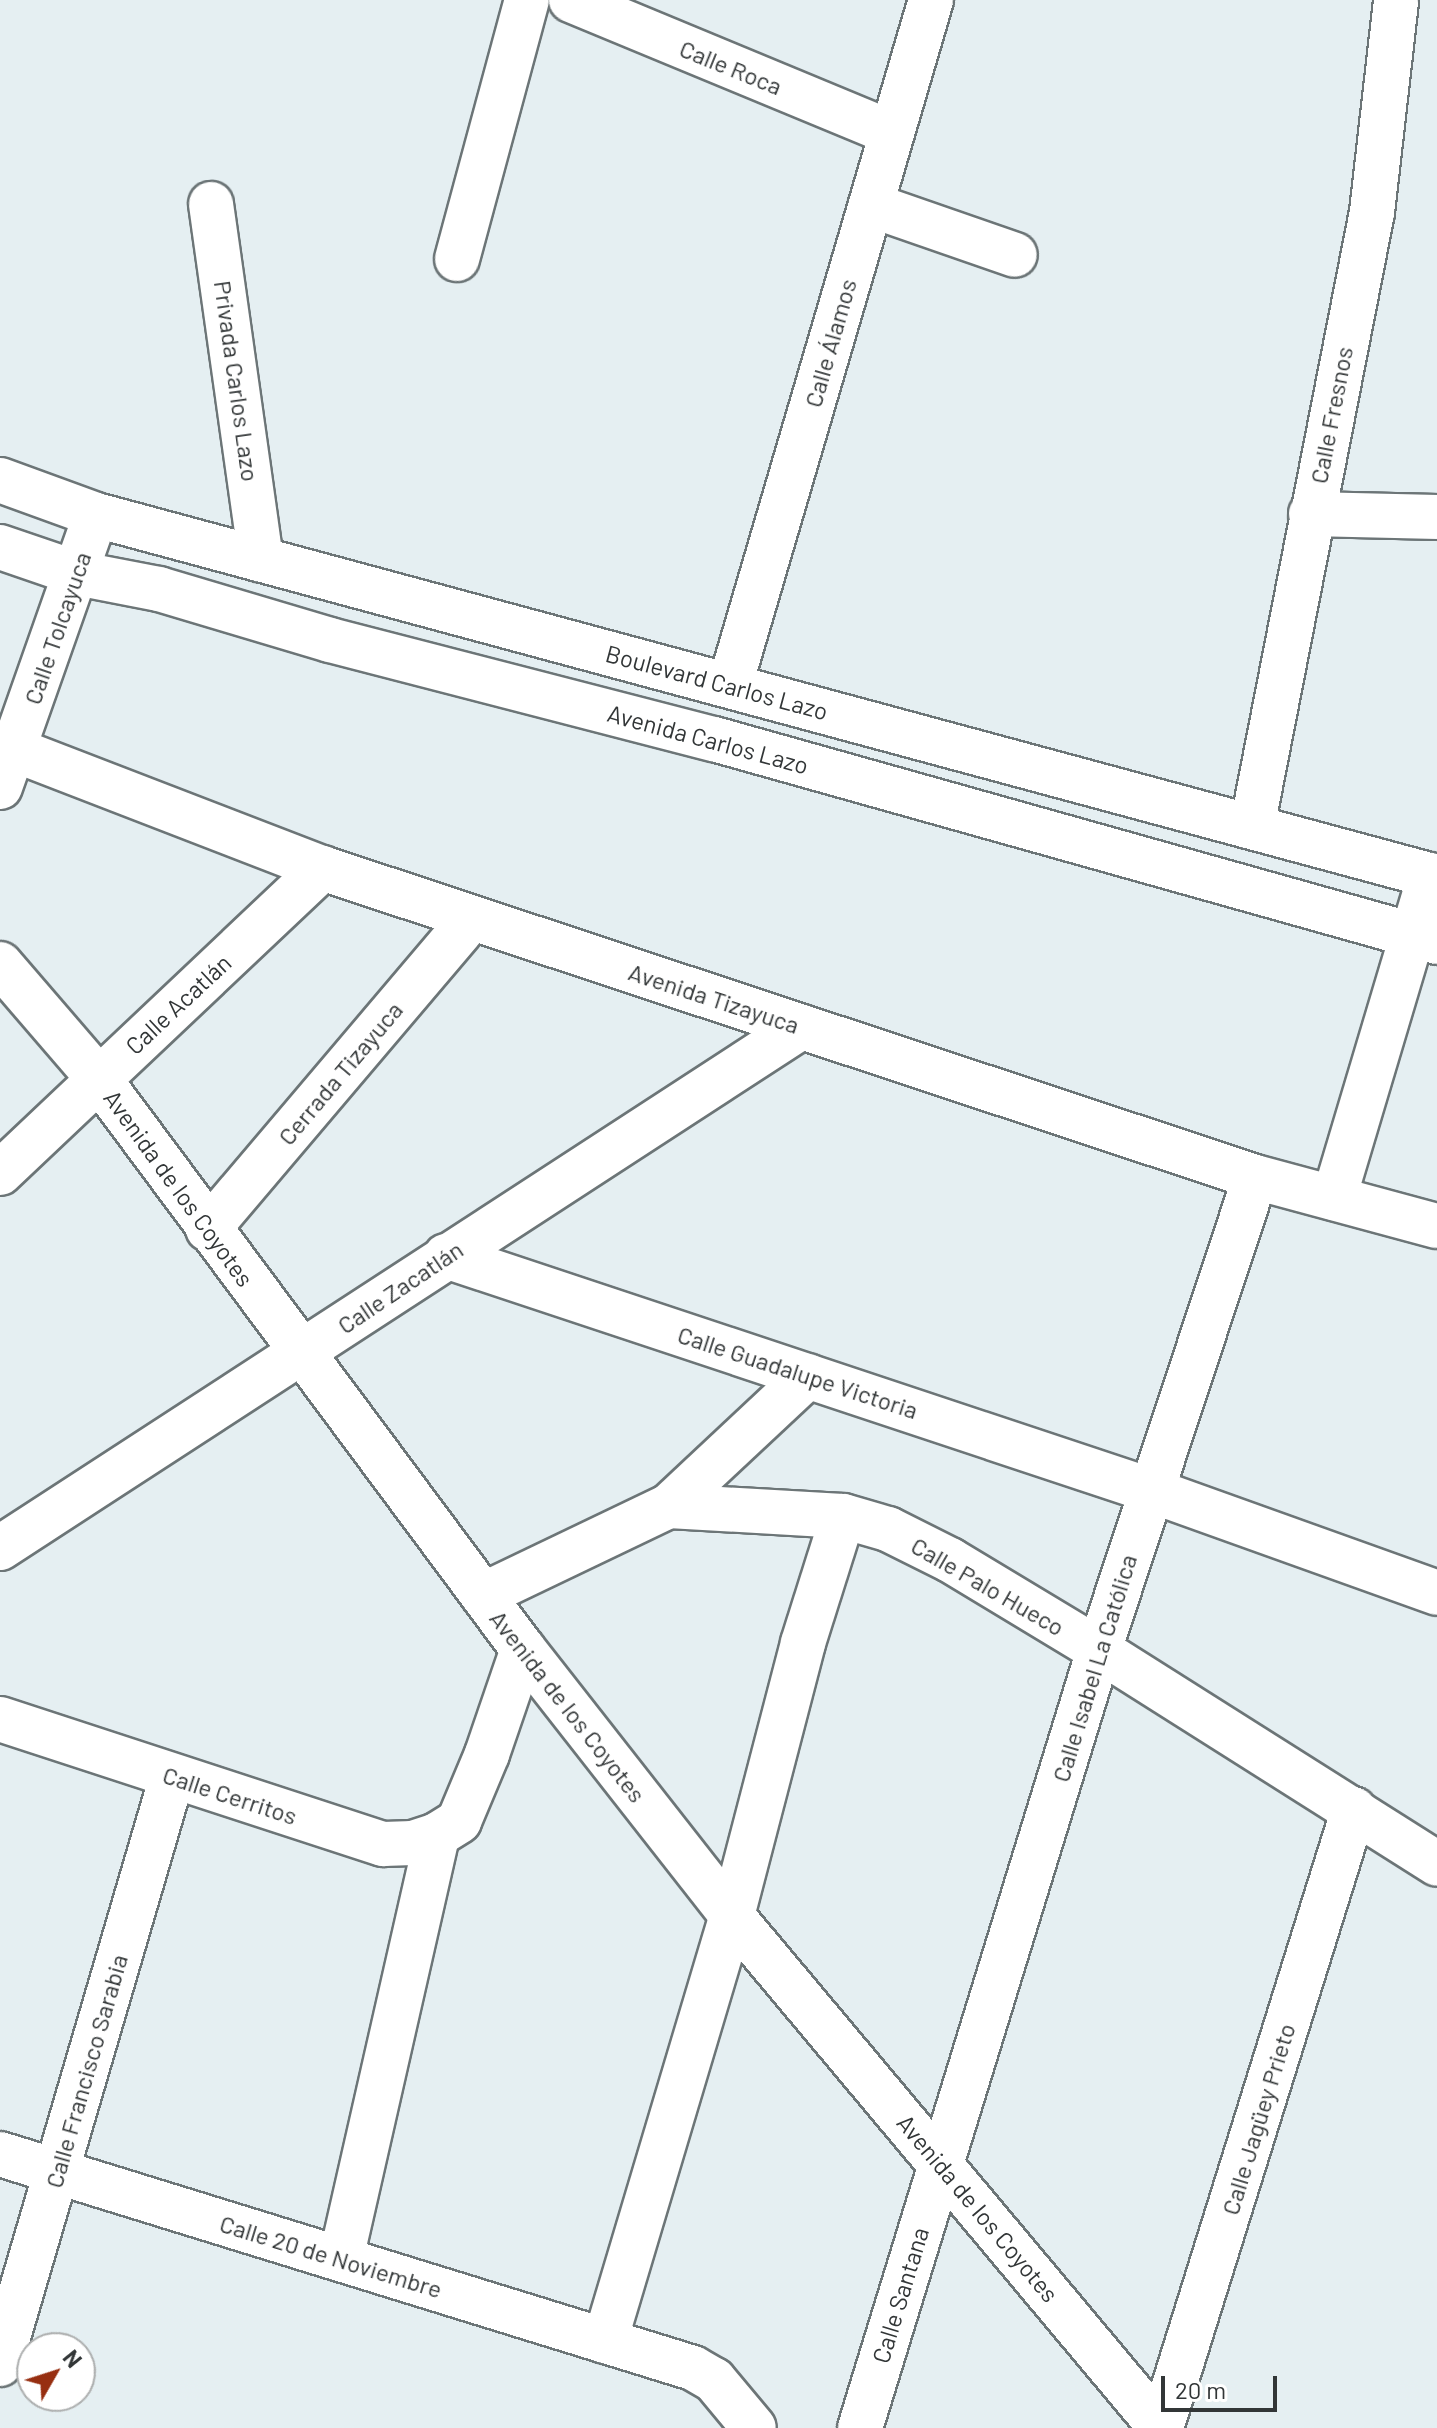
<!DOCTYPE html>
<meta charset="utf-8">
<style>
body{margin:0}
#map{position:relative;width:1437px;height:2428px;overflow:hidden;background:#e5eff2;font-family:Barlow,sans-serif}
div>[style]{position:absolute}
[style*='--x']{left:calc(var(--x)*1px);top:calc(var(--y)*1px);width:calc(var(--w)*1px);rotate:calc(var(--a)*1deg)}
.roads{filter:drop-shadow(2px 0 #6c7577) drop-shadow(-2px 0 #6c7577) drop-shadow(0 2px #6c7577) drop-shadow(0 -2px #6c7577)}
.minor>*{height:44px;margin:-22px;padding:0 22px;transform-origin:22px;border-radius:22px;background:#fff}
.secondary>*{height:44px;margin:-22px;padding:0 22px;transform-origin:22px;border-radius:22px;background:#fff}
span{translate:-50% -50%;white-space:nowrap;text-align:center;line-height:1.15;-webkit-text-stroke:8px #fff;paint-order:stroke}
.street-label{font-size:24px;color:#323637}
.north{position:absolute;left:16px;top:2332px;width:80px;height:80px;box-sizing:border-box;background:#fff;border:2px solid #adafaf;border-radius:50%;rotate:51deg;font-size:22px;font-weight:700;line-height:32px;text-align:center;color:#323637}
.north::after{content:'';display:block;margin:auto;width:28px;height:36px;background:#972f11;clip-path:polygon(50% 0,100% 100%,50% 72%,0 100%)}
.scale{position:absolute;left:1161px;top:2376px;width:116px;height:36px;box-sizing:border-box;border:4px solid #323637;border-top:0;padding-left:10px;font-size:24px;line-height:28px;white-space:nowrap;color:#323637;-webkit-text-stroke:6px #fff;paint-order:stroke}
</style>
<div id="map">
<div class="roads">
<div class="minor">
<div style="--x:571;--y:0;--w:347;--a:22.5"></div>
<div style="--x:211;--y:204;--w:359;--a:82"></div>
<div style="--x:871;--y:205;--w:152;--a:19.1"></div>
<div style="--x:457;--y:259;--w:268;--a:-74.9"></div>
<div style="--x:1311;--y:514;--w:126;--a:1.4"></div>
<div style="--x:730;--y:685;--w:714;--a:-73.65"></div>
<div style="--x:0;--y:744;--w:345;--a:21.1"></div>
<div style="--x:322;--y:868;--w:983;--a:18.32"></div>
<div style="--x:1255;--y:1177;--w:188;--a:15.1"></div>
<div style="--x:0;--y:787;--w:288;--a:-70.6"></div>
<div style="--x:1252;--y:827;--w:627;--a:-78.96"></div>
<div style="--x:1372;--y:212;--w:213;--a:-83.5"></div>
<div style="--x:0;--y:964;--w:152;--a:49.3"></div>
<div style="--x:99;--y:1079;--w:710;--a:53.36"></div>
<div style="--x:523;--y:1649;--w:339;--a:51.9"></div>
<div style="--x:732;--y:1916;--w:668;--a:50.04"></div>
<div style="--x:0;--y:1173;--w:444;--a:-43.4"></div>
<div style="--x:1334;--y:1198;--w:337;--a:-73.4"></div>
<div style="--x:208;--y:1229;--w:408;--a:-49.7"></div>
<div style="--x:446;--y:1256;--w:742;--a:18.39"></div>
<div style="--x:1150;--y:1490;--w:305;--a:19.7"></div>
<div style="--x:669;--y:1506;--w:174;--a:3.3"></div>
<div style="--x:843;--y:1516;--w:47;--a:16.1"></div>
<div style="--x:888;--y:1529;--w:69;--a:26.6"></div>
<div style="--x:950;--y:1560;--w:174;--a:31.1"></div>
<div style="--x:1099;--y:1650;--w:400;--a:32.3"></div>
<div style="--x:0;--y:1548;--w:956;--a:-33.04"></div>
<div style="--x:483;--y:1595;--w:206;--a:-25.6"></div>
<div style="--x:669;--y:1506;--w:190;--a:-43.1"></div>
<div style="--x:0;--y:1719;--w:403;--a:18.1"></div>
<div style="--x:383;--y:1844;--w:30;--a:-2"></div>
<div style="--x:413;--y:1843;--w:25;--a:-18"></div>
<div style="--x:437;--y:1835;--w:26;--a:-32"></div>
<div style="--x:459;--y:1821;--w:73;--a:-67.3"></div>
<div style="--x:487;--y:1754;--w:111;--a:-71.1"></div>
<div style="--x:0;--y:2154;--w:725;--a:17.16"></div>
<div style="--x:693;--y:2368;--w:24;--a:30"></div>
<div style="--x:714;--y:2380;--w:62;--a:50.2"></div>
<div style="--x:341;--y:2259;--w:435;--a:-77.2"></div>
<div style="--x:605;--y:2341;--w:444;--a:-73.4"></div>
<div style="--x:732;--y:1916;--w:282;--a:-75.4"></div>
<div style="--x:803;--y:1643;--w:133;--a:-72.5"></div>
<div style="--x:0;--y:2364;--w:612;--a:-73.67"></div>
<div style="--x:860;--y:2428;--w:814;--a:-72.92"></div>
<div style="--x:1099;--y:1650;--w:498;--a:-71.7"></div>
<div style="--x:1161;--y:2428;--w:648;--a:-72.68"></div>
</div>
<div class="secondary">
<div style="--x:0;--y:480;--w:102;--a:20"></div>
<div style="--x:96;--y:515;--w:1389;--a:15.11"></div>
<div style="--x:0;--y:547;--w:80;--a:18.9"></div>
<div style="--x:76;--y:573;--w:85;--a:10.9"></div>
<div style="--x:159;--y:589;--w:178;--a:16.6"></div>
<div style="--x:330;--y:640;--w:397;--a:14.5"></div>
<div style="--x:714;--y:739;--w:751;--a:15.68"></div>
</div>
</div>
<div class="street-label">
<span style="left:731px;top:67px;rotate:22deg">Calle Roca</span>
<span style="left:830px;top:343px;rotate:-74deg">Calle Álamos</span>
<span style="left:237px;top:381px;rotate:82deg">Privada Carlos Lazo</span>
<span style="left:1331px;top:415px;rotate:-79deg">Calle Fresnos</span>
<span style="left:57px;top:628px;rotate:-71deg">Calle Tolcayuca</span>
<span style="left:717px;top:682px;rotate:15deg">Boulevard Carlos Lazo</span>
<span style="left:708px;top:739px;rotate:15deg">Avenida Carlos Lazo</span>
<span style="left:714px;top:998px;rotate:18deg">Avenida Tizayuca</span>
<span style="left:178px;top:1004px;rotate:-43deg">Calle Acatlán</span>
<span style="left:340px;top:1073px;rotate:-50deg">Cerrada Tizayuca</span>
<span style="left:179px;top:1188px;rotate:54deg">Avenida de los Coyotes</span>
<span style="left:400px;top:1287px;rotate:-34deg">Calle Zacatlán</span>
<span style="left:798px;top:1372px;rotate:18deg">Calle Guadalupe Victoria</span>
<span style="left:988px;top:1586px;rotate:30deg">Calle Palo Hueco</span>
<span style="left:1094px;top:1668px;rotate:-73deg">Calle Isabel La Católica</span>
<span style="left:568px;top:1706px;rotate:52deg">Avenida de los Coyotes</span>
<span style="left:230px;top:1795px;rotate:18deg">Calle Cerritos</span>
<span style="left:86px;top:2071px;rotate:-74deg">Calle Francisco Sarabia</span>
<span style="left:1258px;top:2119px;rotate:-73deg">Calle Jagüey Prieto</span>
<span style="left:978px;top:2208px;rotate:50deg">Avenida de los Coyotes</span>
<span style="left:331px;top:2256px;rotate:17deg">Calle 20 de Noviembre</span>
<span style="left:900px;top:2295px;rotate:-73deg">Calle Santana</span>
</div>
<div class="north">N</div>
<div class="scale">20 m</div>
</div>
